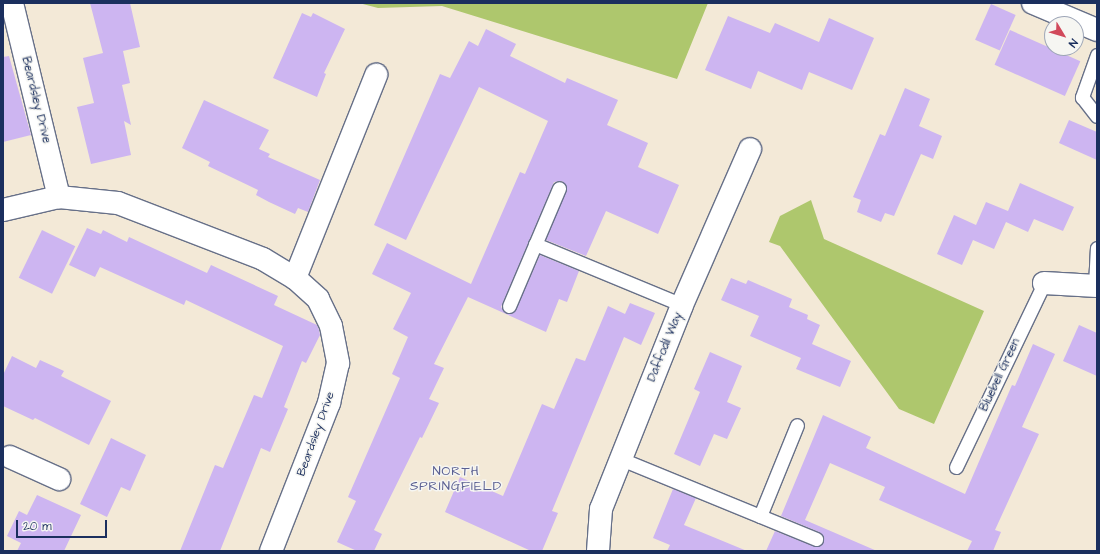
<!DOCTYPE html>
<style>
body{margin:0}
#map{position:relative;width:1100px;height:554px;overflow:hidden;background:#f3e9d7;font-family:"Architects Daughter",sans-serif}
div>[style]{position:absolute}
[style*='--x']{left:calc(var(--x)*1px);top:calc(var(--y)*1px);width:calc(var(--w)*1px);rotate:calc(var(--a)*1deg)}
.green>*{inset:0;background:#aec76d}
.building>*{inset:0;background:#cdb5f1;transform-origin:0 0}
.roads{filter:drop-shadow(1px 0 #677088) drop-shadow(-1px 0 #677088) drop-shadow(0 1px #677088) drop-shadow(0 -1px #677088)}
.service>*{height:13px;margin:-6.5px;padding:0 6.5px;transform-origin:6.5px;border-radius:6.5px;background:#fff}
.minor>*{height:22px;margin:-11px;padding:0 11px;transform-origin:11px;border-radius:11px;background:#fff}
span{translate:-50% -50%;white-space:nowrap;text-align:center;line-height:1.15;-webkit-text-stroke:3px #f6f6f2;paint-order:stroke}
.street-label{font-size:12px;color:#1b2f5e}
.neighbourhood-label{font-size:13px;color:#595e91;letter-spacing:1px}
.frame{position:absolute;inset:0;border:4px solid #1b2f5e;pointer-events:none}
.north{position:absolute;left:1044px;top:16px;width:40px;height:40px;box-sizing:border-box;background:#f6f6f2;border:1px solid #9ea6b7;border-radius:50%;rotate:128deg;font-size:11px;font-weight:700;line-height:16px;text-align:center;color:#1b2f5e}
.north::after{content:'';display:block;margin:auto;width:14px;height:18px;background:#d1495b;clip-path:polygon(50% 0,100% 100%,50% 72%,0 100%)}
.scale{position:absolute;left:16px;top:520px;width:91px;height:18px;box-sizing:border-box;border:2px solid #1b2f5e;border-top:0;padding-left:5px;font-size:12px;line-height:14px;white-space:nowrap;color:#1b2f5e;-webkit-text-stroke:3px #f6f6f2;paint-order:stroke}
</style>
<div id="map">
<div class="green">
<div style="clip-path:polygon(359px 3px,708px 3px,677px 79px,442px 6px,378px 8px)"></div>
<div style="clip-path:polygon(811px 200px,824px 239px,984px 311px,934px 424px,899px 409px,780px 246px,769px 242px,780px 216px)"></div>
</div>
<div class="building">
<div style="clip-path:polygon(90px 3px,130px 3px,140px 47px,123px 51px,130px 83px,122px 85px,131px 125px,124px 121px,131px 155px,91px 164px,77px 107px,94px 103px,83px 58px,103px 53px)"></div>
<div style="left:991px;top:4px;width:27px;height:39px;rotate:24deg"></div>
<div style="clip-path:polygon(302px 13px,311px 17px,313px 13px,345px 29px,324px 73px,326px 74px,317px 97px,273px 78px)"></div>
<div style="clip-path:polygon(728px 16px,770px 33px,775px 23px,819px 42px,829px 18px,874px 38px,852px 90px,809px 72px,802px 90px,758px 71px,751px 89px,705px 70px)"></div>
<div style="clip-path:polygon(486px 29px,516px 44px,510px 56px,565px 83px,567px 78px,618px 100px,607px 125px,648px 143px,638px 167px,679px 185px,658px 234px,606px 211px,586px 256px,546px 240px,567px 187px,562px 181px,554px 182px,501px 307px,506px 313px,516px 309px,540px 255px,579px 271px,567px 302px,559px 299px,546px 332px,468px 297px,434px 364px,444px 368px,429px 399px,439px 403px,422px 438px,420px 437px,374px 530px,382px 534px,374px 551px,357px 551px,337px 542px,356px 501px,348px 497px,400px 378px,392px 374px,408px 337px,393px 329px,411px 293px,372px 274px,387px 243px,471px 284px,520px 172px,525px 174px,548px 121px,479px 87px,406px 240px,374px 225px,440px 74px,450px 78px,469px 41px,478px 46px)"></div>
<div style="left:1010px;top:30px;width:77px;height:38px;rotate:24deg"></div>
<div style="clip-path:polygon(9px 56px,31px 135px,3px 142px,3px 57px)"></div>
<div style="clip-path:polygon(905px 88px,930px 99px,919px 126px,942px 136px,933px 159px,921px 154px,894px 216px,885px 213px,881px 222px,857px 212px,861px 200px,853px 197px,880px 134px,885px 136px)"></div>
<div style="clip-path:polygon(204px 100px,269px 130px,259px 149px,270px 154px,268px 157px,320px 180px,308px 212px,298px 208px,295px 214px,269px 202px,256px 195px,258px 190px,208px 166px,210px 162px,182px 148px)"></div>
<div style="clip-path:polygon(1069px 120px,1097px 132px,1097px 160px,1059px 143px)"></div>
<div style="clip-path:polygon(1020px 183px,1074px 207px,1063px 231px,1034px 219px,1028px 232px,1006px 222px,994px 249px,973px 240px,962px 265px,937px 254px,954px 215px,976px 225px,986px 202px,1008px 211px)"></div>
<div style="clip-path:polygon(87px 228px,101px 234px,103px 230px,127px 242px,129px 237px,207px 273px,211px 265px,278px 296px,274px 305px,317px 325px,319px 330px,320px 335px,306px 363px,302px 361px,284px 407px,288px 409px,270px 452px,261px 448px,220px 551px,180px 551px,215px 465px,223px 468px,254px 395px,262px 398px,283px 346px,186px 300px,184px 305px,100px 267px,95px 277px,69px 265px)"></div>
<div style="left:42px;top:230px;width:37px;height:53px;rotate:26deg"></div>
<div style="clip-path:polygon(731px 278px,746px 284px,748px 280px,792px 299px,789px 307px,808px 315px,807px 319px,820px 325px,812px 344px,851px 361px,840px 387px,796px 369px,801px 358px,750px 336px,759px 316px,721px 300px)"></div>
<div style="clip-path:polygon(630px 303px,655px 313px,641px 345px,624px 337px,552px 511px,558px 513px,542px 551px,531px 551px,445px 512px,460px 477px,503px 496px,542px 404px,554px 409px,576px 358px,585px 361px,608px 306px,625px 314px)"></div>
<div style="clip-path:polygon(1079px 325px,1097px 333px,1097px 376px,1063px 361px)"></div>
<div style="clip-path:polygon(1033px 344px,1055px 354px,1022px 427px,1039px 434px,995px 530px,1001px 532px,993px 551px,967px 551px,972px 541px,879px 500px,885px 487px,830px 463px,805px 520px,877px 551px,766px 551px,775px 531px,813px 546px,823px 542px,824px 538px,819px 532px,781px 516px,823px 415px,871px 437px,866px 448px,965px 494px,1012px 385px,1015px 386px)"></div>
<div style="clip-path:polygon(710px 352px,742px 366px,727px 402px,741px 408px,727px 439px,714px 434px,700px 466px,674px 454px,700px 392px,694px 389px)"></div>
<div style="clip-path:polygon(12px 356px,36px 368px,40px 360px,64px 371px,61px 376px,111px 401px,89px 445px,35px 418px,33px 420px,3px 406px,3px 375px)"></div>
<div style="clip-path:polygon(111px 438px,146px 455px,130px 491px,121px 487px,107px 517px,80px 504px)"></div>
<div style="clip-path:polygon(673px 489px,696px 498px,684px 525px,747px 551px,667px 551px,670px 545px,653px 538px)"></div>
<div style="clip-path:polygon(37px 495px,81px 515px,64px 551px,17px 551px,21px 543px,7px 536px,19px 511px,27px 515px)"></div>
</div>
<div class="roads">
<div class="service">
<div style="--x:1097;--y:55;--w:45;--a:109.7"></div>
<div style="--x:1082;--y:97;--w:24;--a:52"></div>
<div style="--x:535;--y:244;--w:159;--a:22.5"></div>
<div style="--x:1095;--y:285;--w:37;--a:-87"></div>
<div style="--x:509;--y:306;--w:128;--a:-67"></div>
<div style="--x:621;--y:459;--w:211;--a:22.3"></div>
<div style="--x:956;--y:467;--w:204;--a:-64.4"></div>
<div style="--x:760;--y:516;--w:98;--a:-67.9"></div>
</div>
<div class="minor">
<div style="--x:12;--y:3;--w:200;--a:76.4"></div>
<div style="--x:1033;--y:3;--w:69;--a:22.9"></div>
<div style="--x:3;--y:210;--w:57;--a:-13.1"></div>
<div style="--x:59;--y:197;--w:59;--a:5.8"></div>
<div style="--x:118;--y:203;--w:155;--a:21.1"></div>
<div style="--x:263;--y:259;--w:37;--a:31"></div>
<div style="--x:295;--y:278;--w:31;--a:42"></div>
<div style="--x:318;--y:299;--w:30;--a:64"></div>
<div style="--x:331;--y:326;--w:38;--a:79"></div>
<div style="--x:338;--y:363;--w:41;--a:102.7"></div>
<div style="--x:329;--y:403;--w:159;--a:111.4"></div>
<div style="--x:295;--y:278;--w:219;--a:-68.2"></div>
<div style="--x:1044;--y:283;--w:53;--a:3.2"></div>
<div style="--x:10;--y:457;--w:54;--a:24.2"></div>
<div style="--x:598;--y:551;--w:42;--a:-85.9"></div>
<div style="--x:601;--y:509;--w:219;--a:-68.3"></div>
<div style="--x:682;--y:305;--w:170;--a:-66.4"></div>
</div>
</div>
<div class="street-label">
<span style="left:36px;top:100px;rotate:76deg">Beardsley Drive</span>
<span style="left:665px;top:347px;rotate:-68deg">Daffodil Way</span>
<span style="left:1000px;top:375px;rotate:-65deg">Bluebell Green</span>
<span style="left:316px;top:434px;rotate:-70deg">Beardsley Drive</span>
</div>
<div class="neighbourhood-label">
<span style="left:456px;top:479px">NORTH<br>SPRINGFIELD</span>
</div>
<div class="frame"></div>
<div class="north">N</div>
<div class="scale">20 m</div>
</div>
